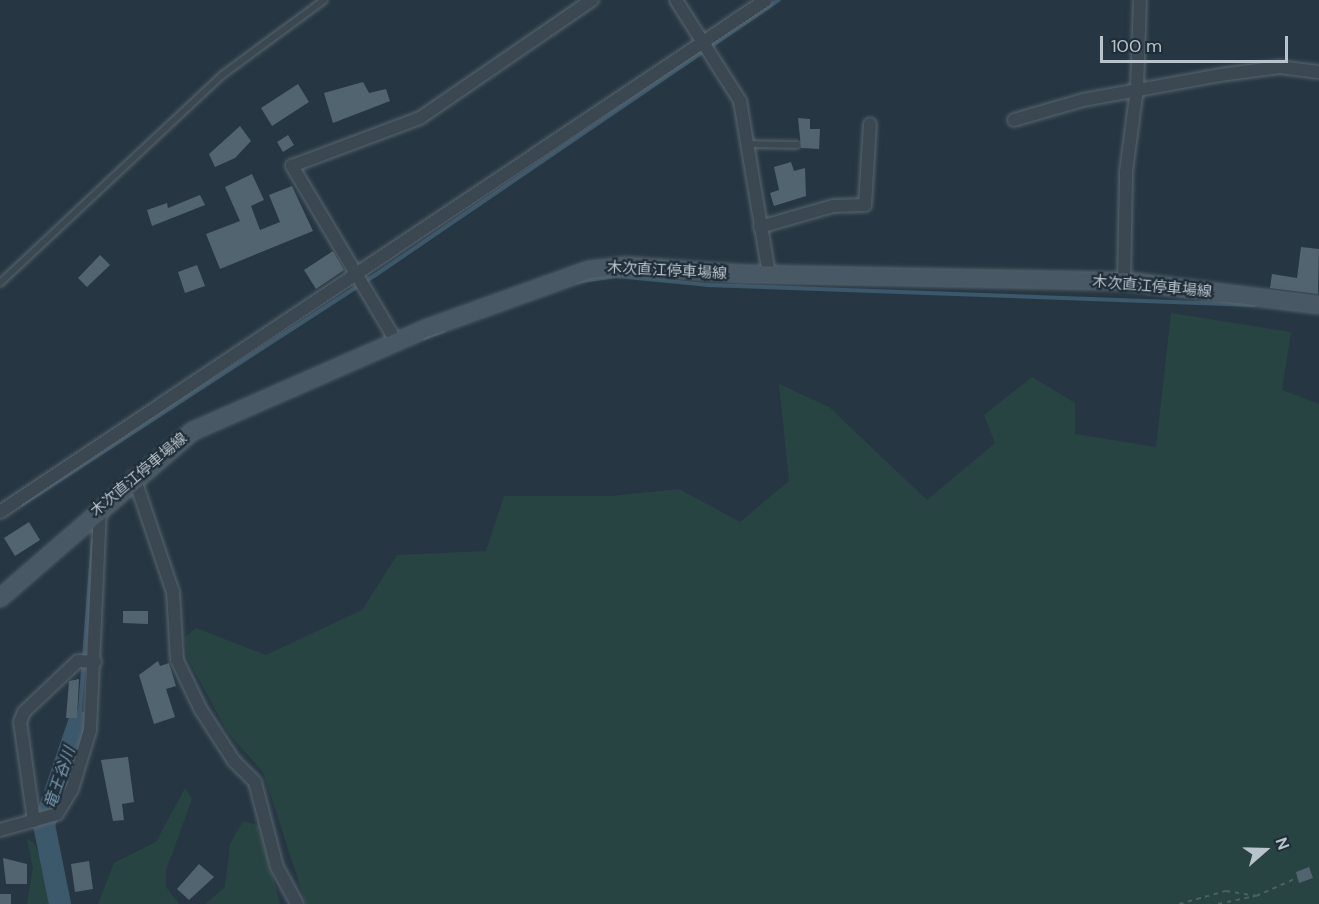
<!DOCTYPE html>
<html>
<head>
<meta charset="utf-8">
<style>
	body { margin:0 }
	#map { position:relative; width:1319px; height:904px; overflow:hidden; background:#263743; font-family:"DM Sans","Noto Sans JP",sans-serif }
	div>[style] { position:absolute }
	.green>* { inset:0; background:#284442 }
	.stream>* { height:4px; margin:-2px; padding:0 2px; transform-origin:2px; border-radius:2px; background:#3c586b }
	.river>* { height:22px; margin:-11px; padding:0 11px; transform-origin:11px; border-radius:11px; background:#3c586b }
	.building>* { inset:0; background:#526470 }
	.path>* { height:2px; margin-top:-1px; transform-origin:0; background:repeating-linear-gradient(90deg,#496160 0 4.5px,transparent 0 9px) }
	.roads { filter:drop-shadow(0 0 2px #59666f) drop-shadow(0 0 2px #59666f) }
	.lane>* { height:6px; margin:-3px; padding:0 3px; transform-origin:3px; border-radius:3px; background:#3b4852 }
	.street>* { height:12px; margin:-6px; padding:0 6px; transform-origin:6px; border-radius:6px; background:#3b4852 }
	.secondary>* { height:16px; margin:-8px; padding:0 8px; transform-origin:8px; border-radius:8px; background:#495865 }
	span { translate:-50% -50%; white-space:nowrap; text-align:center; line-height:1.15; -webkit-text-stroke:4.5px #1f2d38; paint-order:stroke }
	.street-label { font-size:15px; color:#b8c3cc }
	.water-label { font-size:16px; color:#7898af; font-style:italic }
	.north { position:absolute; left:1235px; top:820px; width:60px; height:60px; -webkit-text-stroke:4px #1f2d38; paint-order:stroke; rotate:70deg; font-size:16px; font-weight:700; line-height:24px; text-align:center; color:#b8c3cc }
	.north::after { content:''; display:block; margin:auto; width:21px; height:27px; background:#b8c3cc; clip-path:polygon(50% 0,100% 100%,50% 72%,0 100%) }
	.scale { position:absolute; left:1100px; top:36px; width:188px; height:27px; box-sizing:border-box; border:3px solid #b8c3cc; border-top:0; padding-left:8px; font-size:18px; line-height:21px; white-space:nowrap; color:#b8c3cc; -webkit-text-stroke:4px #1f2d38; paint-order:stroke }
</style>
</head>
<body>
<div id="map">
	<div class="green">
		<i style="clip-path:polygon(1171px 313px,1291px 332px,1282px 390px,1319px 404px,1319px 904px,306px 904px,263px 772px,228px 733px,188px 659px,185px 637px,196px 628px,266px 655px,362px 610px,397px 555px,486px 551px,504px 496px,612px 496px,679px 489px,740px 522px,789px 481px,779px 384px,829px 407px,927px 500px,995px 443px,984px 415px,1032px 377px,1075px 403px,1075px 434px,1156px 447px)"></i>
		<i style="clip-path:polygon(185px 788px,192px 799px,166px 870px,166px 887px,179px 904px,98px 904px,114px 863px,156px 842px)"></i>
		<i style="clip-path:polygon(243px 821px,260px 826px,280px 904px,205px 904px,225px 887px,230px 844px)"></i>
		<i style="clip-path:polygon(27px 839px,34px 843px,60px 904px,27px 904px,33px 868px)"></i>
	</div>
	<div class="stream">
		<i style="left:576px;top:282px;width:40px;rotate:-8.5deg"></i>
		<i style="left:616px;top:276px;width:91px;rotate:5.6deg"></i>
		<i style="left:707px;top:285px;width:547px;rotate:2.09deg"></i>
		<i style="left:424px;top:338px;width:20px;rotate:-20deg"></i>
		<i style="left:21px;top:505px;width:421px;rotate:-33deg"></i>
		<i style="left:374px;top:276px;width:490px;rotate:-34.3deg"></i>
		<i style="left:79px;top:722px;width:182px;rotate:-85.6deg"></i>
	</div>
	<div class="river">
		<i style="left:60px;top:904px;width:81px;rotate:-101.4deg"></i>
		<i style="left:44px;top:825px;width:109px;rotate:-71.2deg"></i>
	</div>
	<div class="building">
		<i style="clip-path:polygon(363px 82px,369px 93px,386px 89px,390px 101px,333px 123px,324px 93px)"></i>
		<i style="clip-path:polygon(298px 84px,309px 102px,272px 126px,261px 108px)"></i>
		<i style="clip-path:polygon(798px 118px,810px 119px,810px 129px,820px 129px,819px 149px,801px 148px)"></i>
		<i style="clip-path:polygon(240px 126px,251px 141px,235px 158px,215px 167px,209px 154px)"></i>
		<i style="clip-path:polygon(288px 135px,294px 145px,283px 152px,277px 142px)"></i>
		<i style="clip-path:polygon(791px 162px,794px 171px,805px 168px,806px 196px,774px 206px,770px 193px,779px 190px,774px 167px)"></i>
		<i style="clip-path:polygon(252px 174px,264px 200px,251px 206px,260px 230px,280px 222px,269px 195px,292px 186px,313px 231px,220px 269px,206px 234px,240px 221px,225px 187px)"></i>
		<i style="clip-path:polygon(200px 195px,205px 205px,152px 226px,147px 210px,167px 203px,168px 208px)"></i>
		<i style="clip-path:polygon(1301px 247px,1319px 249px,1318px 294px,1270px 288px,1272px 274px,1297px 278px)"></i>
		<i style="clip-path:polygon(333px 251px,344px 270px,316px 289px,304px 270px)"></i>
		<i style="clip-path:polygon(100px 255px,110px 265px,87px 287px,78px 278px)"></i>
		<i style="clip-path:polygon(197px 265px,205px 286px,185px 293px,178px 272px)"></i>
		<i style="clip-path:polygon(29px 522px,40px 540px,15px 556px,4px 538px)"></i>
		<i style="clip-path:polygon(123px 611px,148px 611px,148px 624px,123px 623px)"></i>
		<i style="clip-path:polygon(158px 661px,160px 666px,169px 663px,176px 686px,166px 689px,175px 717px,154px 724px,139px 675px)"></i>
		<i style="clip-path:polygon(79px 679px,77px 718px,66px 718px,69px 681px)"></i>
		<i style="clip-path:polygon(128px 757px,134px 802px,122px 804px,124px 820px,113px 821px,101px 760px)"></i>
		<i style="clip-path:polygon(3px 858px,27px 864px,27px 884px,6px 884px)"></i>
		<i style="clip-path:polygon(89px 861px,93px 889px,75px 892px,71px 864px)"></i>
		<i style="clip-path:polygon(199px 864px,214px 877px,189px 900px,177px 889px)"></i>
		<i style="clip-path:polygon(1309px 867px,1313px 878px,1299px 883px,1296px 872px)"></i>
		<i style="clip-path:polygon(0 894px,11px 894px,11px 904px,0 904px)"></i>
	</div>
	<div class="path">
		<i style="left:1179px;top:904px;width:49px;rotate:-15.5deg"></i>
		<i style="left:1226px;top:891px;width:30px;rotate:9deg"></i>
		<i style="left:1256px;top:896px;width:45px;rotate:-23.7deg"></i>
		<i style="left:1218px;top:904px;width:39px;rotate:-12deg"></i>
	</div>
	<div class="roads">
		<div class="lane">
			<i style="left:747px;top:144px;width:50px;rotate:1.1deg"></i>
			<i style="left:0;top:283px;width:303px;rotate:-43.1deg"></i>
			<i style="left:221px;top:76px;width:128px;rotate:-36.4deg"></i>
		</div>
		<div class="street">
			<i style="left:676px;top:0;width:120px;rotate:57.6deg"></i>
			<i style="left:740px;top:101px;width:176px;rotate:80.5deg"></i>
			<i style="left:1014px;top:120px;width:72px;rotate:-16.2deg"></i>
			<i style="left:1083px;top:100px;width:139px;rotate:-10.3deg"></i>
			<i style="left:1220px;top:75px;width:60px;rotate:-7.7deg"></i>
			<i style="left:1279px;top:67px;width:40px;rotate:7.1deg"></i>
			<i style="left:760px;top:227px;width:76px;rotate:-16deg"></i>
			<i style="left:833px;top:206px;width:32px;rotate:-2deg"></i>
			<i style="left:865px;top:205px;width:81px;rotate:-86.5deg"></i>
			<i style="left:1124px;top:281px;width:109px;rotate:-88.9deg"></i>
			<i style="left:1126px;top:172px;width:84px;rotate:-82.5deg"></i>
			<i style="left:1137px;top:89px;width:89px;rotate:-88.1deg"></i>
			<i style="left:396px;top:341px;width:204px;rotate:-120.7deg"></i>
			<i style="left:292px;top:166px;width:137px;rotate:-20.6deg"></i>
			<i style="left:420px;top:118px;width:209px;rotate:-34.5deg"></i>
			<i style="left:134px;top:477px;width:121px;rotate:71.3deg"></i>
			<i style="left:173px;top:592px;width:68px;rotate:86.6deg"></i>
			<i style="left:177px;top:660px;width:55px;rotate:64.4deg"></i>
			<i style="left:201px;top:710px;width:61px;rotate:57.1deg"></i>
			<i style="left:234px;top:761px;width:30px;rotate:45deg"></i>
			<i style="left:255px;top:782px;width:88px;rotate:75.5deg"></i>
			<i style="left:277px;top:867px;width:42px;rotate:61.6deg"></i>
			<i style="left:0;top:512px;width:921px;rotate:-33.76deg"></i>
			<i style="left:34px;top:821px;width:100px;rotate:-98deg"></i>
			<i style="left:20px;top:722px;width:11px;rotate:-68deg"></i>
			<i style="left:24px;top:712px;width:74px;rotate:-43.4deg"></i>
			<i style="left:78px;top:661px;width:17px;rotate:3deg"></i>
			<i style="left:0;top:830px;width:59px;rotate:-15.7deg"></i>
			<i style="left:57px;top:814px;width:29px;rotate:-59deg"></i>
			<i style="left:72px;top:789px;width:62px;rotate:-73deg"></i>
			<i style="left:90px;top:730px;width:222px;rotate:-87.4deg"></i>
		</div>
		<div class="secondary">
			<i style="left:0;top:598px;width:255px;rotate:-40.9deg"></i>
			<i style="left:193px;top:431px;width:257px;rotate:-23.7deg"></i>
			<i style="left:428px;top:328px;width:171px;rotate:-19.8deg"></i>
			<i style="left:589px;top:270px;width:36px;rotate:-6deg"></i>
			<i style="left:625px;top:266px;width:118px;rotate:3.9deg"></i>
			<i style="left:743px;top:274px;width:381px;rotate:1.1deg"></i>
			<i style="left:1124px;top:281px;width:196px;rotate:7deg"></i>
		</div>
	</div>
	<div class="street-label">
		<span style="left:667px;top:271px;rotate:3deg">木次直江停車場線</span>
		<span style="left:1152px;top:287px;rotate:5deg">木次直江停車場線</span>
		<span style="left:139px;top:475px;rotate:-40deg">木次直江停車場線</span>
	</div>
	<div class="water-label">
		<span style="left:60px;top:778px;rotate:-71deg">竜王谷川</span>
	</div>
	<div class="north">N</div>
	<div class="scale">100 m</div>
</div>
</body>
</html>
